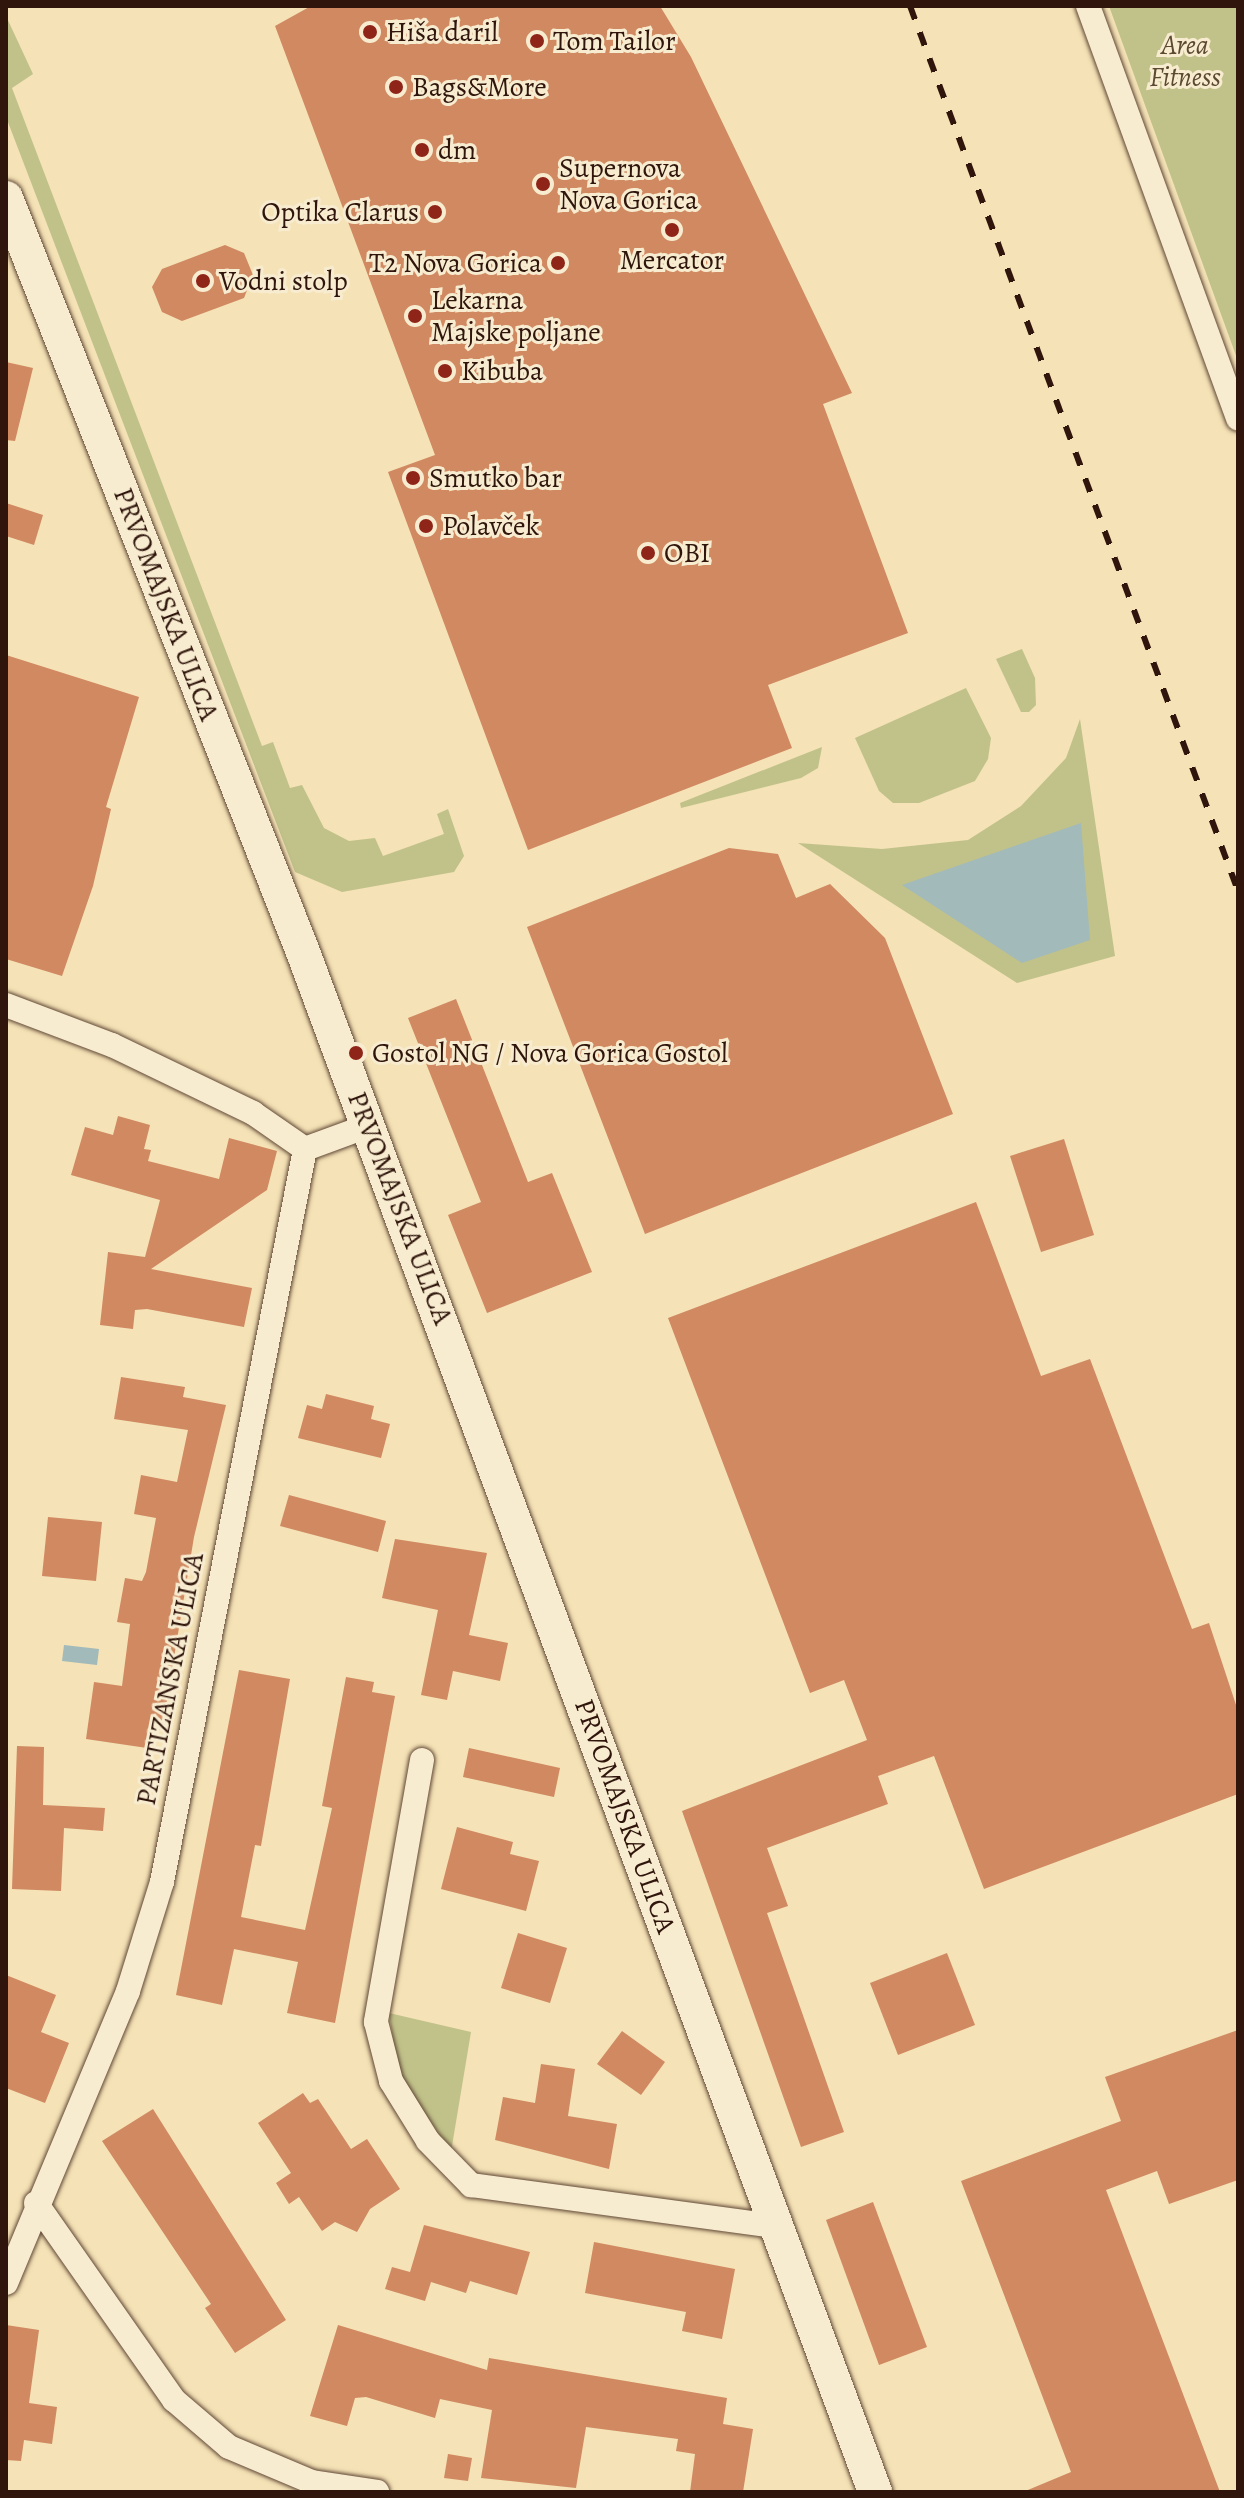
<!DOCTYPE html>
<html>
<head>
<meta charset="utf-8">
<style>
	body { margin:0 }
	#map { position:relative; width:1244px; height:2498px; overflow:hidden; background:#f5e2b6; font-family:Alegreya,serif }
	div>[style] { position:absolute }
	.green>* { inset:0; background:#c1c28a }
	.water>* { inset:0; background:#a2baba }
	.building>* { inset:0; background:#d08961 }
	.roads { filter:drop-shadow(0 0 2px #604836) drop-shadow(0 0 2px #604836) }
	.street>* { height:24px; margin:-12px; padding:0 12px; transform-origin:12px; border-radius:12px; background:#f8ecd0 }
	.secondary>* { height:34px; margin:-17px; padding:0 17px; transform-origin:17px; border-radius:17px; background:#f8ecd0 }
	.rail>* { height:6px; margin-top:-3px; transform-origin:0; background:repeating-linear-gradient(90deg,#2f150b 0 14px,transparent 0 28px) }
	.dots>* { width:22px; height:22px; translate:-50% -50%; box-sizing:border-box; border:4px solid #f8ecd0; border-radius:50% }
	span { translate:-50% -50%; white-space:nowrap; text-align:center; line-height:1.15; -webkit-text-stroke:6px #f8ecd0; paint-order:stroke }
	.poi-label { font-size:28px; color:#2f150b }
	.left { translate:0 -50%; text-align:left }
	.right { translate:-100% -50%; text-align:right }
	.park-label { font-size:28px; color:#5b4931; font-style:italic }
	.street-label { font-size:28px; color:#2f150b }
	.frame { position:absolute; inset:0; border:8px solid #2f150b; pointer-events:none }
</style>
</head>
<body>
<div id="map">
	<div class="green">
		<i style="clip-path:polygon(1109px 6px,1238px 6px,1238px 361px)"></i>
		<i style="clip-path:polygon(6px 16px,33px 74px,12px 88px,262px 746px,273px 742px,290px 788px,302px 785px,324px 828px,349px 841px,375px 838px,383px 856px,444px 834px,437px 814px,448px 809px,464px 856px,454px 872px,342px 892px,295px 872px,6px 117px)"></i>
		<i style="clip-path:polygon(1022px 649px,1035px 678px,1036px 705px,1029px 712px,1021px 712px,996px 659px)"></i>
		<i style="clip-path:polygon(966px 688px,991px 738px,988px 759px,975px 781px,919px 803px,893px 803px,879px 791px,855px 738px)"></i>
		<i style="clip-path:polygon(1080px 719px,1115px 956px,1017px 983px,798px 843px,882px 849px,968px 840px,1021px 806px,1066px 758px)"></i>
		<i style="clip-path:polygon(822px 747px,818px 768px,801px 778px,681px 808px,680px 803px)"></i>
		<i style="clip-path:polygon(389px 2013px,471px 2032px,451px 2152px,398px 2073px)"></i>
	</div>
	<div class="water">
		<i style="clip-path:polygon(1081px 823px,1090px 940px,1022px 963px,902px 885px)"></i>
		<i style="clip-path:polygon(64px 1645px,99px 1649px,97px 1665px,62px 1661px)"></i>
	</div>
	<div class="building">
		<i style="clip-path:polygon(311px 6px,660px 6px,691px 57px,852px 393px,823px 404px,908px 633px,768px 685px,792px 748px,528px 850px,388px 472px,435px 455px,275px 26px)"></i>
		<i style="clip-path:polygon(225px 245px,244px 253px,253px 275px,244px 298px,182px 321px,162px 312px,152px 287px,162px 269px)"></i>
		<i style="clip-path:polygon(6px 362px,33px 368px,15px 441px,6px 440px)"></i>
		<i style="clip-path:polygon(6px 503px,43px 515px,34px 545px,6px 536px)"></i>
		<i style="clip-path:polygon(6px 655px,139px 697px,106px 807px,111px 809px,93px 886px,62px 976px,6px 959px)"></i>
		<i style="clip-path:polygon(729px 848px,778px 854px,796px 898px,830px 884px,885px 938px,953px 1114px,645px 1234px,527px 927px)"></i>
		<i style="clip-path:polygon(456px 999px,528px 1182px,552px 1173px,592px 1272px,487px 1313px,448px 1215px,481px 1202px,408px 1018px)"></i>
		<i style="clip-path:polygon(118px 1116px,150px 1125px,144px 1149px,151px 1150px,148px 1161px,219px 1179px,229px 1138px,277px 1151px,267px 1190px,151px 1269px,252px 1288px,244px 1327px,147px 1309px,135px 1310px,133px 1329px,100px 1325px,108px 1252px,145px 1257px,160px 1200px,71px 1175px,85px 1127px,113px 1135px)"></i>
		<i style="clip-path:polygon(1064px 1139px,1094px 1235px,1041px 1252px,1010px 1156px)"></i>
		<i style="clip-path:polygon(976px 1202px,1041px 1376px,1090px 1359px,1192px 1629px,1209px 1623px,1238px 1711px,1238px 1794px,984px 1889px,934px 1756px,878px 1776px,888px 1804px,767px 1848px,788px 1906px,767px 1913px,844px 2132px,801px 2147px,682px 1811px,867px 1740px,844px 1680px,810px 1693px,668px 1318px)"></i>
		<i style="clip-path:polygon(121px 1377px,185px 1387px,183px 1397px,226px 1405px,194px 1537px,162px 1730px,150px 1728px,147px 1748px,86px 1739px,94px 1682px,122px 1686px,130px 1624px,117px 1622px,125px 1578px,142px 1581px,146px 1572px,156px 1518px,134px 1514px,141px 1475px,177px 1482px,188px 1430px,114px 1419px)"></i>
		<i style="clip-path:polygon(326px 1394px,374px 1406px,371px 1419px,390px 1424px,381px 1458px,298px 1438px,307px 1405px,322px 1409px)"></i>
		<i style="clip-path:polygon(289px 1495px,386px 1521px,378px 1552px,280px 1526px)"></i>
		<i style="clip-path:polygon(48px 1517px,102px 1522px,96px 1581px,42px 1576px)"></i>
		<i style="clip-path:polygon(395px 1539px,487px 1553px,469px 1635px,508px 1643px,500px 1681px,453px 1671px,447px 1700px,421px 1695px,438px 1610px,382px 1598px)"></i>
		<i style="clip-path:polygon(239px 1670px,290px 1679px,261px 1846px,255px 1845px,241px 1917px,305px 1930px,332px 1808px,322px 1806px,346px 1677px,374px 1682px,372px 1692px,395px 1696px,335px 2023px,287px 2013px,298px 1962px,234px 1949px,222px 2005px,176px 1995px)"></i>
		<i style="clip-path:polygon(17px 1746px,44px 1747px,43px 1805px,105px 1808px,103px 1831px,64px 1828px,61px 1891px,12px 1889px)"></i>
		<i style="clip-path:polygon(469px 1748px,560px 1768px,554px 1797px,463px 1777px)"></i>
		<i style="clip-path:polygon(457px 1827px,513px 1842px,510px 1854px,539px 1861px,526px 1911px,441px 1889px)"></i>
		<i style="clip-path:polygon(518px 1933px,567px 1948px,550px 2003px,501px 1988px)"></i>
		<i style="clip-path:polygon(947px 1953px,975px 2025px,898px 2055px,870px 1983px)"></i>
		<i style="clip-path:polygon(6px 1975px,56px 1995px,41px 2032px,69px 2043px,45px 2103px,6px 2088px)"></i>
		<i style="clip-path:polygon(1238px 2030px,1238px 2180px,1169px 2204px,1157px 2171px,1106px 2190px,1220px 2492px,1023px 2492px,1071px 2472px,961px 2181px,1121px 2121px,1105px 2077px)"></i>
		<i style="clip-path:polygon(622px 2031px,665px 2062px,641px 2095px,597px 2064px)"></i>
		<i style="clip-path:polygon(541px 2064px,575px 2069px,568px 2116px,617px 2124px,609px 2169px,495px 2140px,503px 2097px,535px 2103px)"></i>
		<i style="clip-path:polygon(303px 2093px,310px 2103px,318px 2099px,351px 2149px,367px 2139px,400px 2189px,370px 2209px,357px 2232px,335px 2222px,322px 2231px,299px 2197px,289px 2204px,276px 2183px,291px 2173px,258px 2123px)"></i>
		<i style="clip-path:polygon(153px 2109px,286px 2320px,235px 2353px,205px 2308px,211px 2304px,102px 2141px)"></i>
		<i style="clip-path:polygon(873px 2202px,927px 2347px,879px 2365px,826px 2220px)"></i>
		<i style="clip-path:polygon(424px 2225px,530px 2252px,517px 2295px,470px 2281px,466px 2293px,431px 2282px,425px 2301px,385px 2289px,392px 2267px,410px 2272px)"></i>
		<i style="clip-path:polygon(594px 2242px,735px 2269px,722px 2339px,682px 2331px,686px 2312px,585px 2293px)"></i>
		<i style="clip-path:polygon(6px 2325px,39px 2330px,29px 2403px,57px 2407px,52px 2444px,24px 2440px,21px 2461px,6px 2460px)"></i>
		<i style="clip-path:polygon(338px 2325px,487px 2370px,489px 2358px,727px 2398px,723px 2424px,753px 2429px,743px 2492px,690px 2492px,695px 2454px,676px 2451px,678px 2439px,586px 2427px,576px 2488px,481px 2478px,492px 2410px,440px 2399px,435px 2418px,366px 2397px,355px 2398px,347px 2426px,310px 2416px)"></i>
		<i style="clip-path:polygon(448px 2454px,472px 2458px,468px 2481px,444px 2478px)"></i>
	</div>
	<div class="roads">
		<div class="street">
			<i style="left:1088px;top:6px;width:439px;rotate:70deg"></i>
			<i style="left:6px;top:1005px;width:113px;rotate:20.7deg"></i>
			<i style="left:112px;top:1045px;width:157px;rotate:25.7deg"></i>
			<i style="left:253px;top:1113px;width:63px;rotate:34.7deg"></i>
			<i style="left:422px;top:1760px;width:266px;rotate:100deg"></i>
			<i style="left:376px;top:2022px;width:61px;rotate:75.7deg"></i>
			<i style="left:391px;top:2081px;width:70px;rotate:58.3deg"></i>
			<i style="left:428px;top:2141px;width:62px;rotate:45.7deg"></i>
			<i style="left:471px;top:2185px;width:306px;rotate:7.7deg"></i>
			<i style="left:36px;top:2203px;width:241px;rotate:55deg"></i>
			<i style="left:174px;top:2400px;width:72px;rotate:40.5deg"></i>
			<i style="left:229px;top:2447px;width:90px;rotate:22.9deg"></i>
			<i style="left:312px;top:2482px;width:66px;rotate:8.7deg"></i>
			<i style="left:6px;top:2283px;width:316px;rotate:-67.3deg"></i>
			<i style="left:128px;top:1991px;width:114px;rotate:-72.7deg"></i>
			<i style="left:162px;top:1882px;width:747px;rotate:-78.96deg"></i>
			<i style="left:305px;top:1149px;width:67px;rotate:-20.1deg"></i>
		</div>
		<div class="secondary">
			<i style="left:6px;top:198px;width:810px;rotate:68.5deg"></i>
			<i style="left:303px;top:952px;width:1643px;rotate:69.62deg"></i>
		</div>
	</div>
	<div class="rail">
		<i style="left:910px;top:6px;width:944px;rotate:69.66deg"></i>
	</div>
	<div class="dots">
		<i style="left:370px;top:32px;background:#8f2418"></i>
		<i style="left:537px;top:41px;background:#8f2418"></i>
		<i style="left:396px;top:87px;background:#8f2418"></i>
		<i style="left:422px;top:150px;background:#8f2418"></i>
		<i style="left:543px;top:184px;background:#8f2418"></i>
		<i style="left:435px;top:212px;background:#8f2418"></i>
		<i style="left:672px;top:230px;background:#8f2418"></i>
		<i style="left:558px;top:263px;background:#8f2418"></i>
		<i style="left:203px;top:281px;background:#8f2418"></i>
		<i style="left:415px;top:316px;background:#8f2418"></i>
		<i style="left:445px;top:371px;background:#8f2418"></i>
		<i style="left:413px;top:478px;background:#8f2418"></i>
		<i style="left:426px;top:526px;background:#8f2418"></i>
		<i style="left:648px;top:553px;background:#8f2418"></i>
		<i style="left:356px;top:1053px;background:#8f2418"></i>
	</div>
	<div class="poi-label">
		<span class="left" style="left:386px;top:32px">Hiša daril</span>
		<span class="left" style="left:553px;top:41px">Tom Tailor</span>
		<span class="left" style="left:412px;top:87px">Bags&amp;More</span>
		<span class="left" style="left:438px;top:150px">dm</span>
		<span class="left" style="left:559px;top:184px">Supernova<br>Nova Gorica</span>
		<span class="right" style="left:419px;top:212px">Optika Clarus</span>
		<span style="left:672px;top:260px">Mercator</span>
		<span class="right" style="left:542px;top:263px">T2 Nova Gorica</span>
		<span class="left" style="left:219px;top:281px">Vodni stolp</span>
		<span class="left" style="left:431px;top:316px">Lekarna<br>Majske poljane</span>
		<span class="left" style="left:461px;top:371px">Kibuba</span>
		<span class="left" style="left:429px;top:478px">Smutko bar</span>
		<span class="left" style="left:442px;top:526px">Polavček</span>
		<span class="left" style="left:664px;top:553px">OBI</span>
		<span class="left" style="left:372px;top:1053px">Gostol NG / Nova Gorica Gostol</span>
	</div>
	<div class="park-label">
		<span style="left:1185px;top:61px">Area<br>Fitness</span>
	</div>
	<div class="street-label">
		<span style="left:166px;top:604px;rotate:69deg">PRVOMAJSKA ULICA</span>
		<span style="left:400px;top:1208px;rotate:69deg">PRVOMAJSKA ULICA</span>
		<span style="left:170px;top:1679px;rotate:-79deg">PARTIZANSKA ULICA</span>
		<span style="left:625px;top:1816px;rotate:70deg">PRVOMAJSKA ULICA</span>
	</div>
	<div class="frame"></div>
</div>
</body>
</html>
